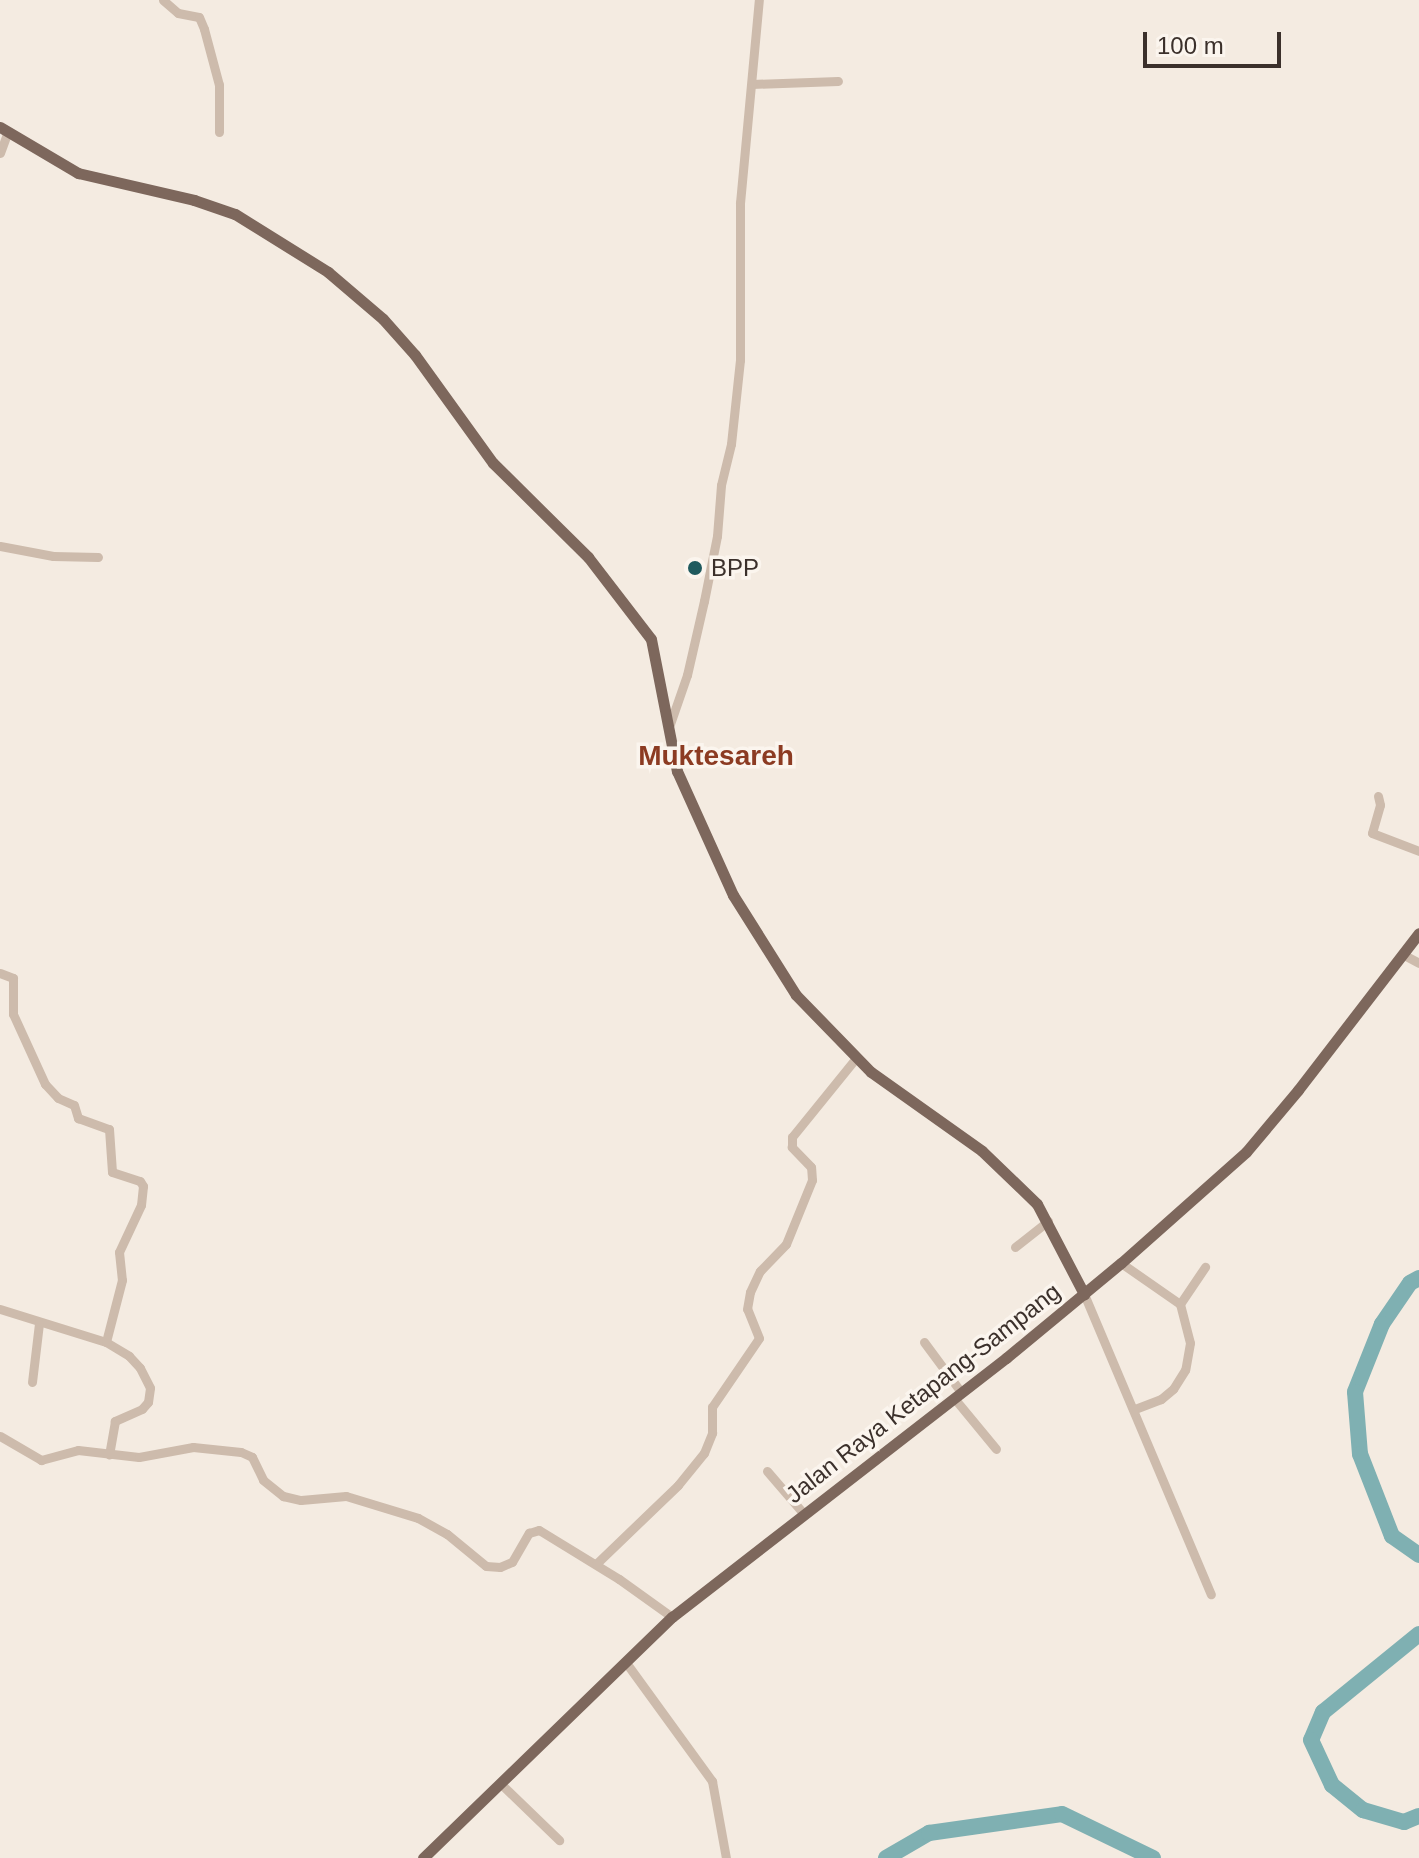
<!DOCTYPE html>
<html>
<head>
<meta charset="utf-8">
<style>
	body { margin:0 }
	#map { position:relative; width:1419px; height:1858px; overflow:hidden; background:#f4ebe1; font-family:Helvetica,sans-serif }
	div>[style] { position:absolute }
	.river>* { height:16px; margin:-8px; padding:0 8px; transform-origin:8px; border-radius:8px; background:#7fb0b2 }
	.minor>* { height:9px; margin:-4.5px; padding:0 4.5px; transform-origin:4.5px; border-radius:4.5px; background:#cdbbac }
	.major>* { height:11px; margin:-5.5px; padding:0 5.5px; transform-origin:5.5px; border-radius:5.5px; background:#7d675c }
	.dots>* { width:22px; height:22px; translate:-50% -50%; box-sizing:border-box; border:4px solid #fbf5ee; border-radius:50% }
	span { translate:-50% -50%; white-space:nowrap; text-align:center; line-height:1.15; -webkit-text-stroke:7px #fbf5ee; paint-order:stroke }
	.poi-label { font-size:24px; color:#3b302b }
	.left { translate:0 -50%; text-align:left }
	.street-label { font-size:24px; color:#3b302b }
	.quarter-label { font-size:28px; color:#8c3b22; font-weight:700 }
	.scale { position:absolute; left:1143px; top:32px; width:138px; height:36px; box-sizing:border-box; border:4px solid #3b302b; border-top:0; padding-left:10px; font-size:24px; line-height:28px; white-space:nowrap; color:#3b302b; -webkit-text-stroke:6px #fbf5ee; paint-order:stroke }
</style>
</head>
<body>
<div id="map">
	<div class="river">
		<i style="left:1419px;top:1278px;width:10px;rotate:151deg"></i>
		<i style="left:1410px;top:1283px;width:50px;rotate:124.3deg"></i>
		<i style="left:1382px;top:1324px;width:73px;rotate:111.7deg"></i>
		<i style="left:1355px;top:1392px;width:62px;rotate:85.4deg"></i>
		<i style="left:1360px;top:1454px;width:88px;rotate:68.7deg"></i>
		<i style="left:1392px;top:1536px;width:33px;rotate:35deg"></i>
		<i style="left:1419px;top:1634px;width:124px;rotate:140.9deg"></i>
		<i style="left:1323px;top:1712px;width:30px;rotate:113deg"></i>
		<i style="left:1311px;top:1740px;width:50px;rotate:65deg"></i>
		<i style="left:1332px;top:1785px;width:40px;rotate:39deg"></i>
		<i style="left:1363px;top:1810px;width:43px;rotate:16.3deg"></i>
		<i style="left:1404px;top:1822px;width:16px;rotate:-22deg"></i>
		<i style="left:886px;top:1858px;width:50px;rotate:-30.2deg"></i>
		<i style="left:929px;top:1833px;width:134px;rotate:-8.1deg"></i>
		<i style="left:1062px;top:1814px;width:101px;rotate:25.8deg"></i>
	</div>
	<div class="minor">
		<i style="left:163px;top:0;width:20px;rotate:41deg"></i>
		<i style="left:178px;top:13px;width:21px;rotate:11deg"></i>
		<i style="left:199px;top:17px;width:13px;rotate:67deg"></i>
		<i style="left:204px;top:29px;width:58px;rotate:75deg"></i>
		<i style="left:219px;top:85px;width:47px;rotate:90deg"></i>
		<i style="left:752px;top:84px;width:86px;rotate:-2deg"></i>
		<i style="left:0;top:153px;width:23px;rotate:-70deg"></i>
		<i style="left:0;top:546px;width:54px;rotate:10.7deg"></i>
		<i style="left:53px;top:556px;width:45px;rotate:1.3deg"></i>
		<i style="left:670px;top:724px;width:52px;rotate:-70.9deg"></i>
		<i style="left:687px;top:675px;width:76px;rotate:-77.1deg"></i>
		<i style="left:704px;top:601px;width:66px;rotate:-78.7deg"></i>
		<i style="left:717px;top:536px;width:51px;rotate:-85.5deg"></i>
		<i style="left:721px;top:485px;width:42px;rotate:-76.3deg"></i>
		<i style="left:731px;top:444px;width:84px;rotate:-83.9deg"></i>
		<i style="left:740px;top:360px;width:157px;rotate:-90deg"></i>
		<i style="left:740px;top:203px;width:204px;rotate:-84.7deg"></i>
		<i style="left:1378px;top:796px;width:9px;rotate:77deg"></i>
		<i style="left:1380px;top:805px;width:29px;rotate:106deg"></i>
		<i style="left:1372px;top:833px;width:50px;rotate:21deg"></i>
		<i style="left:1404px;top:955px;width:17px;rotate:28deg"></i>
		<i style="left:0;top:973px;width:14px;rotate:21deg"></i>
		<i style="left:13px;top:978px;width:36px;rotate:90deg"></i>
		<i style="left:13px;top:1014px;width:77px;rotate:65.4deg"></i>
		<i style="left:45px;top:1084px;width:19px;rotate:47deg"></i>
		<i style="left:58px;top:1098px;width:17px;rotate:24deg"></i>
		<i style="left:74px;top:1105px;width:14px;rotate:73deg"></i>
		<i style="left:78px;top:1118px;width:33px;rotate:20deg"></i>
		<i style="left:109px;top:1129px;width:43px;rotate:86deg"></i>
		<i style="left:112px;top:1172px;width:29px;rotate:18deg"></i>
		<i style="left:140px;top:1181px;width:6px;rotate:59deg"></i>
		<i style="left:143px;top:1186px;width:19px;rotate:96deg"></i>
		<i style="left:141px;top:1205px;width:52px;rotate:115.1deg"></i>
		<i style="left:119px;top:1252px;width:28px;rotate:84deg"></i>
		<i style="left:122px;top:1280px;width:64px;rotate:104.5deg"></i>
		<i style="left:1015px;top:1247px;width:42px;rotate:-38.2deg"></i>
		<i style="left:1121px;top:1263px;width:72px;rotate:34.8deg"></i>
		<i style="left:1180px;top:1304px;width:40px;rotate:75.6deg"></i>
		<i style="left:1190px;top:1343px;width:27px;rotate:100deg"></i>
		<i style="left:1185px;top:1370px;width:22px;rotate:122deg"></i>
		<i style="left:1173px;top:1389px;width:16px;rotate:140deg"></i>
		<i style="left:1161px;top:1399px;width:28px;rotate:159deg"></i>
		<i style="left:1084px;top:1294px;width:326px;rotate:67.1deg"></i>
		<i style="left:1180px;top:1304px;width:45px;rotate:-56deg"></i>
		<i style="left:0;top:1309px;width:111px;rotate:17.3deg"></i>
		<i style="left:106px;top:1342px;width:27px;rotate:31deg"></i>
		<i style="left:129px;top:1356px;width:16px;rotate:47deg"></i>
		<i style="left:140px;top:1368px;width:22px;rotate:63deg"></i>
		<i style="left:150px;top:1388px;width:14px;rotate:98deg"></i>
		<i style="left:148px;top:1402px;width:9px;rotate:131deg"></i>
		<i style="left:142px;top:1409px;width:30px;rotate:156deg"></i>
		<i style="left:115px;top:1421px;width:34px;rotate:100deg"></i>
		<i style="left:924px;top:1342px;width:62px;rotate:53.5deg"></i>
		<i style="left:32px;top:1382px;width:59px;rotate:-83.2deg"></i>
		<i style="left:954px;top:1398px;width:66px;rotate:50.5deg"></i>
		<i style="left:0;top:1436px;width:48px;rotate:30.3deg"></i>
		<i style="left:41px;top:1460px;width:38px;rotate:-15deg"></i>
		<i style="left:78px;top:1450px;width:61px;rotate:6.5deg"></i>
		<i style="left:139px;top:1457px;width:55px;rotate:-10.5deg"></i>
		<i style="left:193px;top:1447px;width:48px;rotate:5.9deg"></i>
		<i style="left:241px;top:1452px;width:12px;rotate:24deg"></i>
		<i style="left:252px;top:1457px;width:25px;rotate:64deg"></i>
		<i style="left:263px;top:1480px;width:26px;rotate:39deg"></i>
		<i style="left:283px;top:1496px;width:18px;rotate:13deg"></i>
		<i style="left:301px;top:1500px;width:45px;rotate:-5.1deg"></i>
		<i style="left:346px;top:1496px;width:75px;rotate:17deg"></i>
		<i style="left:418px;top:1518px;width:33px;rotate:29deg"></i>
		<i style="left:447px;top:1534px;width:50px;rotate:39.4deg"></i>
		<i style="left:486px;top:1566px;width:14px;rotate:4deg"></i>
		<i style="left:500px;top:1567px;width:13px;rotate:-23deg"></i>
		<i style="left:512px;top:1562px;width:34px;rotate:-60deg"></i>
		<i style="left:529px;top:1533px;width:10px;rotate:-17deg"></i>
		<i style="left:539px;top:1530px;width:94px;rotate:31.5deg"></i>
		<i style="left:619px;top:1579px;width:65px;rotate:35.6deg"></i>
		<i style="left:767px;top:1471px;width:57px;rotate:49.3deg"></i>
		<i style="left:596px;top:1564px;width:114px;rotate:-43.9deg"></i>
		<i style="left:678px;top:1485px;width:41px;rotate:-50.9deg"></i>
		<i style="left:704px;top:1453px;width:22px;rotate:-68deg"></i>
		<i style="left:712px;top:1433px;width:26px;rotate:-90deg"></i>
		<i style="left:712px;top:1407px;width:83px;rotate:-55.7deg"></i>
		<i style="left:759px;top:1338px;width:31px;rotate:-112deg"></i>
		<i style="left:747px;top:1309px;width:17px;rotate:-80deg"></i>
		<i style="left:750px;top:1292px;width:23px;rotate:-65deg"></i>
		<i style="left:760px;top:1271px;width:37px;rotate:-46deg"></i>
		<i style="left:786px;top:1244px;width:69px;rotate:-67.9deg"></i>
		<i style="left:812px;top:1180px;width:13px;rotate:-94deg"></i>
		<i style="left:811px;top:1167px;width:28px;rotate:-134deg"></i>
		<i style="left:792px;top:1147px;width:10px;rotate:-90deg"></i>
		<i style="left:792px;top:1137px;width:102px;rotate:-51deg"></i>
		<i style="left:627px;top:1664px;width:145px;rotate:54deg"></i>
		<i style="left:712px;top:1781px;width:78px;rotate:79.7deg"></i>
		<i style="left:501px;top:1784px;width:81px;rotate:44deg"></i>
	</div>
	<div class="major">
		<i style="left:0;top:127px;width:91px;rotate:30.5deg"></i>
		<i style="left:78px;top:173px;width:119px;rotate:13.1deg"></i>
		<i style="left:194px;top:200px;width:43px;rotate:18.9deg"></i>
		<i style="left:235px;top:214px;width:110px;rotate:31.9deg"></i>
		<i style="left:328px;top:272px;width:72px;rotate:40.5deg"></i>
		<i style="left:383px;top:319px;width:48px;rotate:48.4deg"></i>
		<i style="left:415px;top:355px;width:133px;rotate:54.2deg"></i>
		<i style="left:493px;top:463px;width:134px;rotate:44.7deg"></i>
		<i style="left:588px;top:557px;width:103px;rotate:52.5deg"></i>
		<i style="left:651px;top:639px;width:135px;rotate:78.9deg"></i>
		<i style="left:677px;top:771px;width:136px;rotate:65.7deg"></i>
		<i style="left:733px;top:895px;width:118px;rotate:57.8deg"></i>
		<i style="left:796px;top:995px;width:107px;rotate:45.8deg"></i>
		<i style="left:871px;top:1072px;width:136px;rotate:35.4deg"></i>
		<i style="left:982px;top:1151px;width:76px;rotate:43.9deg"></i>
		<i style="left:1037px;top:1204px;width:102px;rotate:62.4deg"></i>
		<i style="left:423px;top:1858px;width:347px;rotate:-44.1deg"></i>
		<i style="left:672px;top:1617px;width:423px;rotate:-37.8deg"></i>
		<i style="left:1006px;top:1358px;width:149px;rotate:-39.6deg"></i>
		<i style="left:1121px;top:1263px;width:167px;rotate:-41.6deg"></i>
		<i style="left:1246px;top:1152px;width:81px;rotate:-50deg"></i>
		<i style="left:1298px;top:1090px;width:198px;rotate:-52.4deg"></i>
	</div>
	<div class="dots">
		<i style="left:695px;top:568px;background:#1f5a5e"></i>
	</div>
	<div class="poi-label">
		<span class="left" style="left:711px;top:568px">BPP</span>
	</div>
	<div class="street-label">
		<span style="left:923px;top:1393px;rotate:-38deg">Jalan Raya Ketapang-Sampang</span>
	</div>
	<div class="quarter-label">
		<span style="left:716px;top:756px">Muktesareh</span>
	</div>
	<div class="scale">100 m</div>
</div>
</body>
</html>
